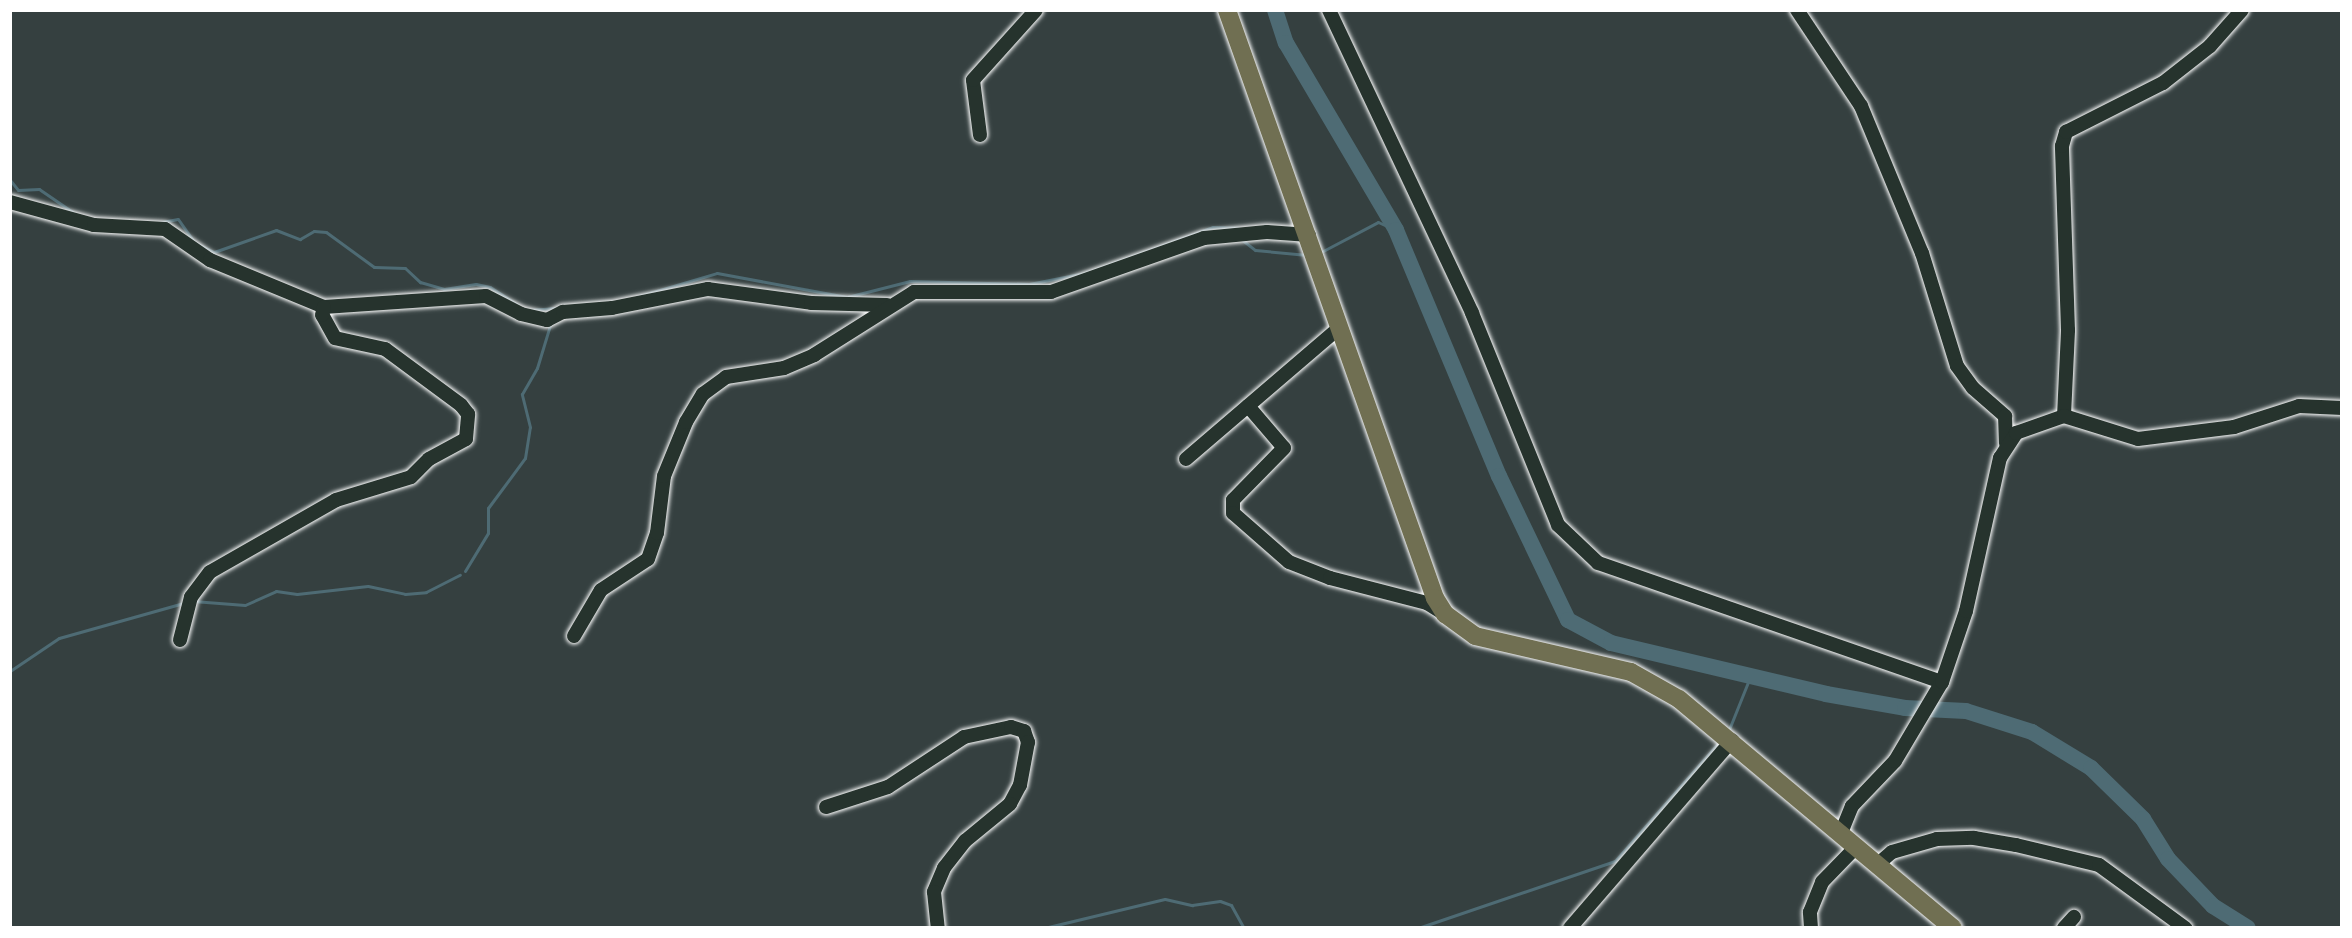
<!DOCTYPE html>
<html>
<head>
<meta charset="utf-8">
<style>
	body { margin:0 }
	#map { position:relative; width:2352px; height:938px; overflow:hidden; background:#354040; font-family:Pangolin,sans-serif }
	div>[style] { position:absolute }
	.stream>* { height:3px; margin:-1.5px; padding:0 1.5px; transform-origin:1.5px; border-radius:1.5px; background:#4e6b74 }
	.river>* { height:16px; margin:-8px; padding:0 8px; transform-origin:8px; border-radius:8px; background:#4e6b74 }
	.roads { filter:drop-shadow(0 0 2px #fff) drop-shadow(0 0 2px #fff) }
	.minor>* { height:14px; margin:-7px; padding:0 7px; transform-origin:7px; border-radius:7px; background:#26332d }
	.major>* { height:18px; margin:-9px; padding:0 9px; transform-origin:9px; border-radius:9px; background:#706f52 }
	span { translate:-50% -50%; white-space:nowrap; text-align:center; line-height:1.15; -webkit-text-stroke:4.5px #26332d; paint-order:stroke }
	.frame { position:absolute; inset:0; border:12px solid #fff; pointer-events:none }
</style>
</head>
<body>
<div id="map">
	<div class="stream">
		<i style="left:10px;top:180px;width:13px;rotate:51deg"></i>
		<i style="left:18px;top:190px;width:21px;rotate:-3deg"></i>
		<i style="left:39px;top:189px;width:42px;rotate:34.4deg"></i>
		<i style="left:157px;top:223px;width:21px;rotate:-11deg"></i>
		<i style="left:178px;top:219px;width:28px;rotate:55deg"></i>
		<i style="left:194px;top:242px;width:22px;rotate:27deg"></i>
		<i style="left:214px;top:252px;width:66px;rotate:-19.5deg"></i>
		<i style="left:276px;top:230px;width:26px;rotate:21deg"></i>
		<i style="left:300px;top:239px;width:16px;rotate:-30deg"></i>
		<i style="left:314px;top:231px;width:12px;rotate:5deg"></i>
		<i style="left:326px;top:232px;width:59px;rotate:36.1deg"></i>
		<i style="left:374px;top:267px;width:31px;rotate:2deg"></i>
		<i style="left:405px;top:268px;width:21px;rotate:43deg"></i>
		<i style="left:420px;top:282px;width:25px;rotate:16deg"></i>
		<i style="left:444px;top:289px;width:32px;rotate:-9deg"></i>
		<i style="left:476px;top:284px;width:14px;rotate:12deg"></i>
		<i style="left:490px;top:287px;width:33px;rotate:33deg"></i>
		<i style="left:1241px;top:239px;width:18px;rotate:38deg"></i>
		<i style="left:1255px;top:250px;width:52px;rotate:5.5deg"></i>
		<i style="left:1323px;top:251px;width:62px;rotate:-27.8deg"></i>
		<i style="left:1378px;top:222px;width:20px;rotate:24deg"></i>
		<i style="left:636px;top:297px;width:84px;rotate:-16.5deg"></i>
		<i style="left:717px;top:273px;width:132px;rotate:10.5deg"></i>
		<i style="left:847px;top:297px;width:65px;rotate:-14.3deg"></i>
		<i style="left:910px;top:281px;width:119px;rotate:1.4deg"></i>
		<i style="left:1029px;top:284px;width:57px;rotate:-11.1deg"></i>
		<i style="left:1085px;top:273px;width:136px;rotate:-19.8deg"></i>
		<i style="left:1213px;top:227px;width:25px;rotate:2deg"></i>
		<i style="left:529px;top:310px;width:27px;rotate:-4deg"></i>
		<i style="left:465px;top:571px;width:44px;rotate:-58.8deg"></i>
		<i style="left:488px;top:533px;width:25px;rotate:-90deg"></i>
		<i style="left:488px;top:508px;width:62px;rotate:-53.5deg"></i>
		<i style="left:525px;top:458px;width:31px;rotate:-81deg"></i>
		<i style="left:530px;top:427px;width:34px;rotate:-104deg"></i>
		<i style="left:522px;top:394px;width:30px;rotate:-60deg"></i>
		<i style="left:537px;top:368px;width:48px;rotate:-73.1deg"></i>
		<i style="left:193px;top:601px;width:52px;rotate:4.4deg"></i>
		<i style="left:245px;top:605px;width:34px;rotate:-24deg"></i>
		<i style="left:276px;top:591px;width:21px;rotate:8deg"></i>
		<i style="left:297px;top:594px;width:71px;rotate:-6.4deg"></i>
		<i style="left:368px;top:586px;width:38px;rotate:12deg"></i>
		<i style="left:405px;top:594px;width:21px;rotate:-5deg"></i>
		<i style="left:426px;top:592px;width:38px;rotate:-27deg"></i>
		<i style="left:10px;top:671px;width:59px;rotate:-34deg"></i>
		<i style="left:59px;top:638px;width:133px;rotate:-15.7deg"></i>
		<i style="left:1728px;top:732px;width:59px;rotate:-68.2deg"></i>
		<i style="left:1017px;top:928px;width:10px"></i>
		<i style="left:1044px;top:928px;width:124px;rotate:-13.5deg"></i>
		<i style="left:1165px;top:899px;width:28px;rotate:13deg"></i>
		<i style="left:1192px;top:905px;width:28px;rotate:-8deg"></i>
		<i style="left:1220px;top:901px;width:12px;rotate:20deg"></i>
		<i style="left:1231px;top:905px;width:26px;rotate:61deg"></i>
		<i style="left:1418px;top:928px;width:208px;rotate:-18.8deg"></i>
		<i style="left:1615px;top:861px;width:159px;rotate:-48.8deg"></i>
	</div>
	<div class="river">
		<i style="left:1275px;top:10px;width:35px;rotate:72deg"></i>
		<i style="left:1286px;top:43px;width:217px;rotate:59.5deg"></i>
		<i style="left:1396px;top:230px;width:267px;rotate:67.3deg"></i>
		<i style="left:1499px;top:476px;width:160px;rotate:64.4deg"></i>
		<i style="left:1568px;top:620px;width:49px;rotate:28.1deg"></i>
		<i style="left:1611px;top:643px;width:221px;rotate:13.3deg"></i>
		<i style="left:1826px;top:694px;width:80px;rotate:10deg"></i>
		<i style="left:1905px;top:708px;width:61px;rotate:2.8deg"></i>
		<i style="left:1966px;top:711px;width:69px;rotate:17.7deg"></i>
		<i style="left:2032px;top:732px;width:69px;rotate:31.4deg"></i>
		<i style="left:2091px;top:768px;width:73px;rotate:44.4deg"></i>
		<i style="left:2143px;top:819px;width:47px;rotate:58deg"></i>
		<i style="left:2168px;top:859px;width:65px;rotate:46.2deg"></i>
		<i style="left:2213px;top:906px;width:41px;rotate:32.2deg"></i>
	</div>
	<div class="roads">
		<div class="minor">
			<i style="left:1329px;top:10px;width:335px;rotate:64.7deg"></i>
			<i style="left:1472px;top:313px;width:229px;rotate:67.9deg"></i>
			<i style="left:1558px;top:525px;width:55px;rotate:43.5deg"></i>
			<i style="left:1598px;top:563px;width:364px;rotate:19.1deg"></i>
			<i style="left:1797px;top:10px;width:115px;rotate:56.3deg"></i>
			<i style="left:1861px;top:106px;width:159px;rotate:67.5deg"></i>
			<i style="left:1922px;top:253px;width:118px;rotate:72.8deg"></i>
			<i style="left:1957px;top:366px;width:27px;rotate:54deg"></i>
			<i style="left:1973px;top:388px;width:43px;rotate:41.2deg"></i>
			<i style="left:2005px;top:416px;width:27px;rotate:88deg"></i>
			<i style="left:980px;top:135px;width:55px;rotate:-97.3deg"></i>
			<i style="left:973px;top:80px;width:94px;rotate:-48deg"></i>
			<i style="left:10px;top:202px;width:87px;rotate:15.3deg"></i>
			<i style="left:94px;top:225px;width:71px;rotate:3.2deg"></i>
			<i style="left:165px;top:229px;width:55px;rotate:34.6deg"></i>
			<i style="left:210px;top:260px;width:123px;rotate:22.4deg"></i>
			<i style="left:324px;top:307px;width:162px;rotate:-3.9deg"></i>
			<i style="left:486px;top:296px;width:39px;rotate:27deg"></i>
			<i style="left:521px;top:314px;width:27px;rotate:13deg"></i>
			<i style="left:547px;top:320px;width:18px;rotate:-27deg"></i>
			<i style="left:563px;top:312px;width:49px;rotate:-4.7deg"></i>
			<i style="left:612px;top:308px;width:98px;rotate:-11.2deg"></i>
			<i style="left:708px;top:289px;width:104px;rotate:7.7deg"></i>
			<i style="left:811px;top:303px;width:76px;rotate:1.5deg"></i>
			<i style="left:1248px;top:406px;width:55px;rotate:49.4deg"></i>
			<i style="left:1284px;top:448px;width:73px;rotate:134.4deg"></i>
			<i style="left:1233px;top:500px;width:13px;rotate:90deg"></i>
			<i style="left:1233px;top:513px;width:74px;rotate:41.2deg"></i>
			<i style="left:1289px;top:562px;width:44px;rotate:21.3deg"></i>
			<i style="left:1330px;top:578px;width:100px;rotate:14.5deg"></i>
			<i style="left:1427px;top:603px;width:19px;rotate:32deg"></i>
			<i style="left:2064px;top:416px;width:86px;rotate:-87.3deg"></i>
			<i style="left:2068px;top:330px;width:184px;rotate:-91.9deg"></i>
			<i style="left:2062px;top:146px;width:15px;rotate:-74deg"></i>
			<i style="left:2066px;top:132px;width:109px;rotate:-26.8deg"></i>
			<i style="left:2163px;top:83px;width:60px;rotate:-38.2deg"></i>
			<i style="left:2210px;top:46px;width:48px;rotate:-48.4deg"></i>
			<i style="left:1186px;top:459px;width:201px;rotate:-40.6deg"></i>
			<i style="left:574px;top:636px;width:53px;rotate:-59.6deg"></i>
			<i style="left:601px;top:590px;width:56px;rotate:-33.4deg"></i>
			<i style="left:648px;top:559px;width:28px;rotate:-71deg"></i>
			<i style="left:657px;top:533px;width:57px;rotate:-83deg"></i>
			<i style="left:664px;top:476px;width:58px;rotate:-67.8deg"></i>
			<i style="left:686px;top:422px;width:33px;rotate:-59deg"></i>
			<i style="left:703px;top:394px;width:29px;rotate:-36deg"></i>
			<i style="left:726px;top:377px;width:59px;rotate:-8.8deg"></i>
			<i style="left:784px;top:368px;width:33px;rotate:-23deg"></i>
			<i style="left:814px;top:355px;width:118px;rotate:-32.2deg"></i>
			<i style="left:914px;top:292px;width:137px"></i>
			<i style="left:1051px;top:292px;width:162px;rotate:-19.4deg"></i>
			<i style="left:1204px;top:238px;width:63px;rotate:-5.4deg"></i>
			<i style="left:1267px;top:232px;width:42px;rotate:4.1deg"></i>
			<i style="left:180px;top:640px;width:44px;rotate:-75.7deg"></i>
			<i style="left:191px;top:597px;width:31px;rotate:-53deg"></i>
			<i style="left:210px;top:572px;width:145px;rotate:-29.7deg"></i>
			<i style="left:336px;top:500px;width:78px;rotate:-17deg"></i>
			<i style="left:411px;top:477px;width:25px;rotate:-45deg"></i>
			<i style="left:429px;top:459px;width:42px;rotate:-28.4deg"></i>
			<i style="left:466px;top:439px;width:25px;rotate:-85deg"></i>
			<i style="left:468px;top:414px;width:11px;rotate:-128deg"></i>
			<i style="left:461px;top:405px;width:94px;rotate:-143.6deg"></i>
			<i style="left:385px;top:349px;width:51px;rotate:-167.6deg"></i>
			<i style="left:335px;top:338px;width:26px;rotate:-119deg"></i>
			<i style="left:322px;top:315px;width:8px;rotate:-76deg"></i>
			<i style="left:826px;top:807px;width:65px;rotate:-17.9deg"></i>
			<i style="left:888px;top:787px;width:91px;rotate:-33.3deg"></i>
			<i style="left:964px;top:737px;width:48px;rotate:-12deg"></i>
			<i style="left:1011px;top:727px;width:14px;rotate:17deg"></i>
			<i style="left:1024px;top:731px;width:12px;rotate:70deg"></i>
			<i style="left:1028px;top:742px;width:44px;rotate:100.5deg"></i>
			<i style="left:1020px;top:785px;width:21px;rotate:118deg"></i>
			<i style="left:1010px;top:804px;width:58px;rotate:140.6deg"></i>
			<i style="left:965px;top:841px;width:34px;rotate:128deg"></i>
			<i style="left:944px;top:868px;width:26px;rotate:113deg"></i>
			<i style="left:934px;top:892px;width:36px;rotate:84deg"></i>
			<i style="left:1841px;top:833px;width:29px;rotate:-68deg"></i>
			<i style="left:1852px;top:806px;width:62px;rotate:-46.3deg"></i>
			<i style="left:1895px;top:761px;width:92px;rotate:-59.3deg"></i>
			<i style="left:1942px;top:682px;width:75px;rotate:-71.3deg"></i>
			<i style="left:1966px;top:611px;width:157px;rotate:-77.5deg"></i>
			<i style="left:2000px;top:458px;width:30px;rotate:-57deg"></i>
			<i style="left:2016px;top:433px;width:51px;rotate:-19.5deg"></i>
			<i style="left:2064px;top:416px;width:77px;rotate:17.3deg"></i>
			<i style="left:2138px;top:439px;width:97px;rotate:-7.1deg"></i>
			<i style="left:2234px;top:427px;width:68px;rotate:-17.9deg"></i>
			<i style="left:2299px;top:406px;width:43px;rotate:2.7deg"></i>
			<i style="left:1878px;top:864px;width:18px;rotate:-41deg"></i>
			<i style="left:1892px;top:852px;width:47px;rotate:-16.1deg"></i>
			<i style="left:1937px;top:839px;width:37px;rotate:-2deg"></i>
			<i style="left:1974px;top:838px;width:43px;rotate:9.5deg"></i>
			<i style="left:2016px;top:845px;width:85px;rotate:13.5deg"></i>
			<i style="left:2099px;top:865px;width:107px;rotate:36.2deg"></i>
			<i style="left:1570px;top:928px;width:248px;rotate:-49.2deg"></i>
			<i style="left:1811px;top:928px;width:16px;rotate:-94deg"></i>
			<i style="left:1810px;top:912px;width:32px;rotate:-68deg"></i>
			<i style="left:1822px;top:882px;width:50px;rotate:-45.8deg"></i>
			<i style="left:2064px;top:928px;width:15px;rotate:-48deg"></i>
		</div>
		<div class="major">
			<i style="left:1227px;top:10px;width:624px;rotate:70.52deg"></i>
			<i style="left:1435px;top:598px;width:19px;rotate:58deg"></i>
			<i style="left:1445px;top:614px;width:37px;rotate:36deg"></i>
			<i style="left:1475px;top:636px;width:160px;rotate:13deg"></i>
			<i style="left:1631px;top:672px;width:55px;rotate:29.4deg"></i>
			<i style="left:1679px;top:699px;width:357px;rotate:39.9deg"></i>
		</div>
	</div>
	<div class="frame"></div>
</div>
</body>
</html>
